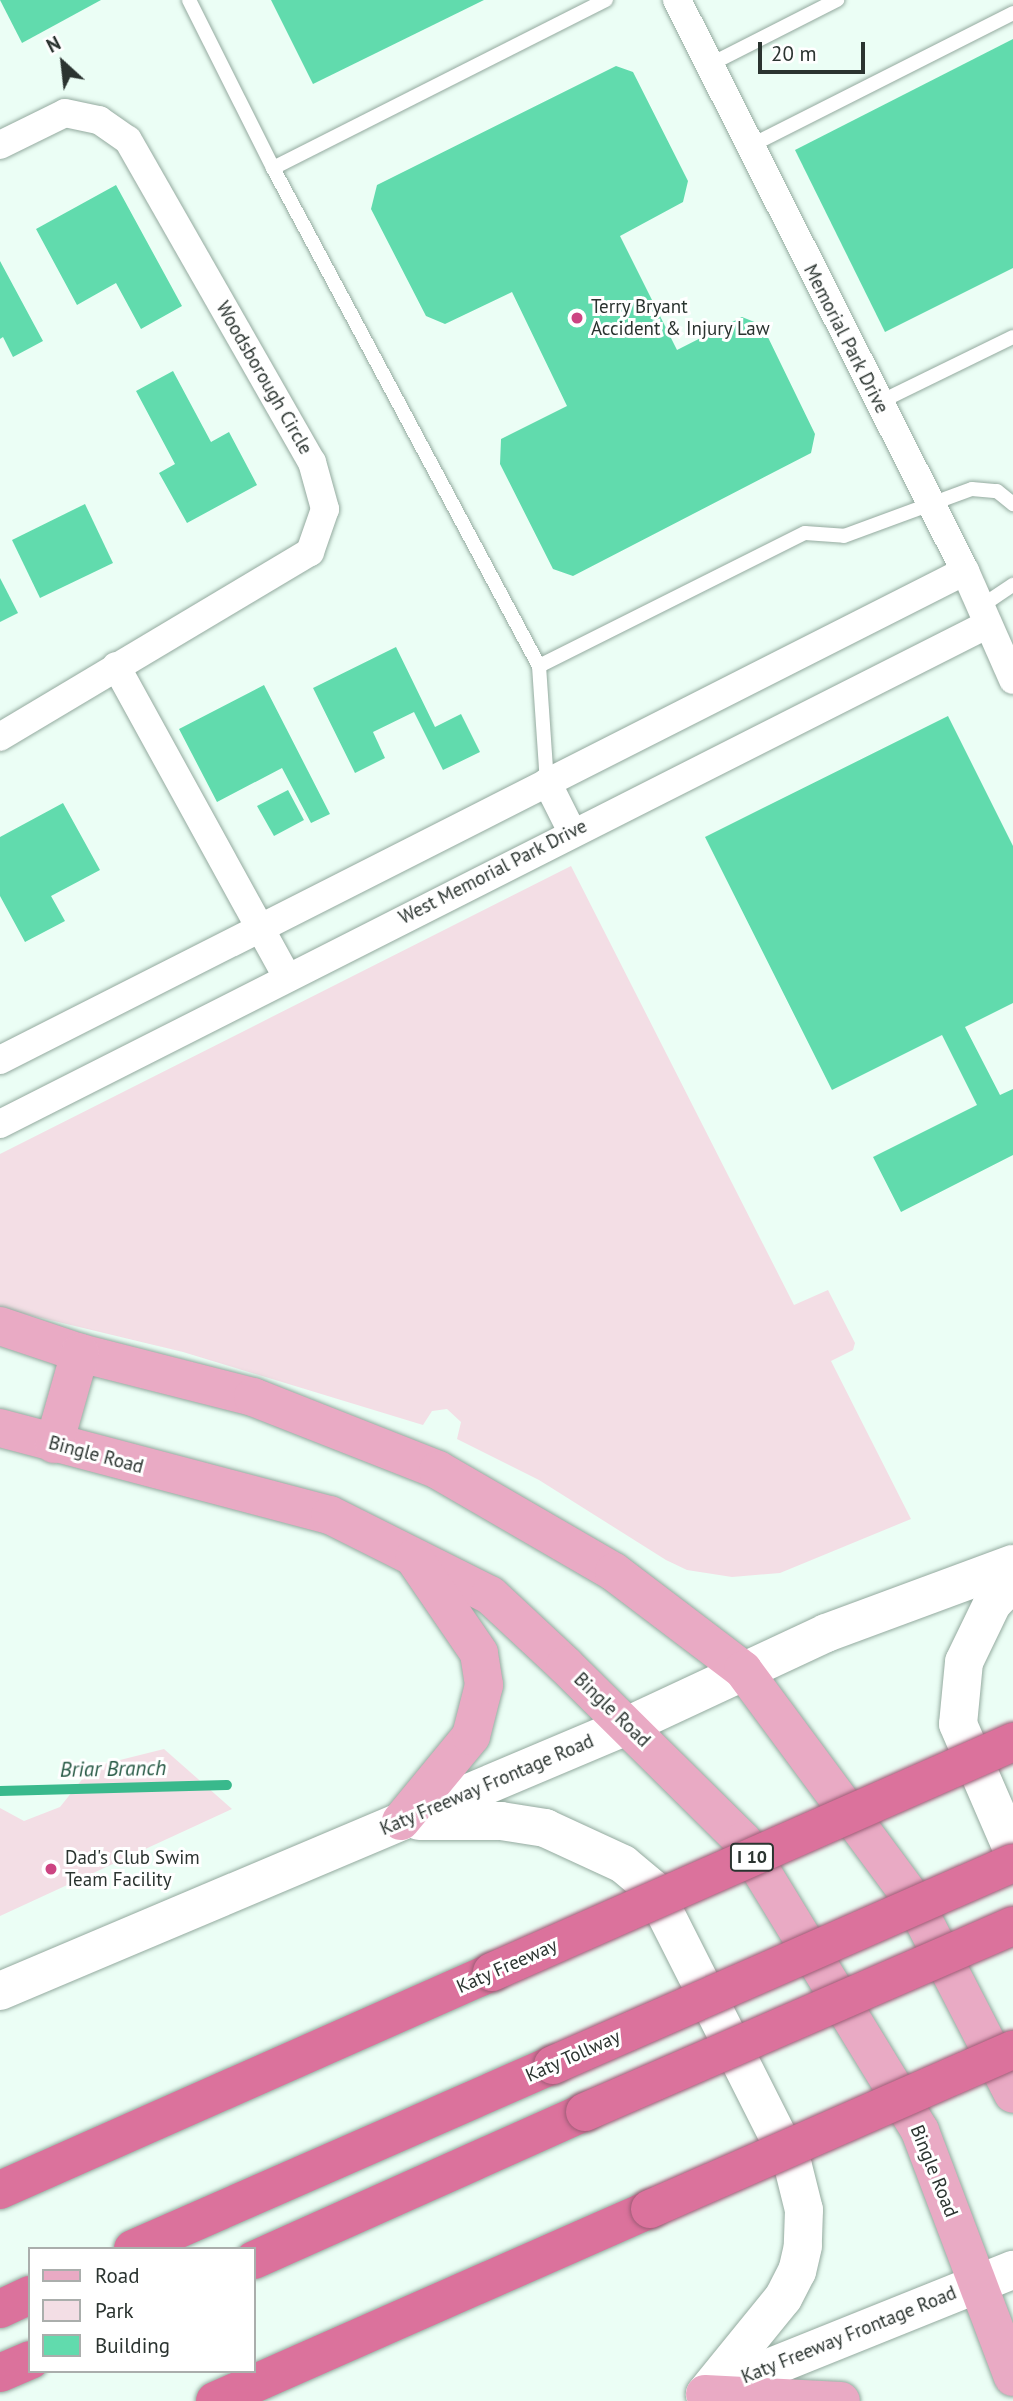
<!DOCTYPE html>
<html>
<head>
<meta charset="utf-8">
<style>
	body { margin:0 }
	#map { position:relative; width:1013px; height:2401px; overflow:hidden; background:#ebfef5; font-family:"PT Sans",sans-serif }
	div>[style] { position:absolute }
	.green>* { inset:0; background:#f3dee5 }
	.stream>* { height:10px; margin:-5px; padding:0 5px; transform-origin:5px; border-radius:5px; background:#39b98c }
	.building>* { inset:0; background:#61dbad }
	.roads { filter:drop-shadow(0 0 2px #94aa9f) drop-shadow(0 0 2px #94aa9f) }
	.lane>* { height:14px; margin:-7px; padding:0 7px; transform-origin:7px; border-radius:7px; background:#fff }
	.street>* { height:28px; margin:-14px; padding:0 14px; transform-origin:14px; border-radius:14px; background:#fff }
	.secondary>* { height:38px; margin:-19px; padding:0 19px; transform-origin:19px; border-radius:19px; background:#fff }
	.primary>* { height:38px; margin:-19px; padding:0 19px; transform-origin:19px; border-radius:19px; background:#e9aac4 }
	.highway>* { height:38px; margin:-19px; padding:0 19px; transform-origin:19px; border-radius:19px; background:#db729c }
	.bridges { filter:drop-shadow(0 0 2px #9d5c76) drop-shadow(0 0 2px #9d5c76) }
	.highway-bridge>* { height:38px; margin:-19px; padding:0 19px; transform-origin:19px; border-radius:19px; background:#db729c }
	.dots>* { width:19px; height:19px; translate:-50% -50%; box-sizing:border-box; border:4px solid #fff; border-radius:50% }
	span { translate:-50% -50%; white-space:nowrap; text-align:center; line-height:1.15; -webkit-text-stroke:6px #fff; paint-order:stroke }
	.shield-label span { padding:2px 5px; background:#fff; border:2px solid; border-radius:5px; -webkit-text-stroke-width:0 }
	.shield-label { font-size:18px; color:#2b3430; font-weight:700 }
	.poi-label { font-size:19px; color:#2b3430 }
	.left { translate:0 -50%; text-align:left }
	.street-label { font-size:19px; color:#2b3430 }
	.water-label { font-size:21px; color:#275945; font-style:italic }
	.legend { position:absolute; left:28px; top:2247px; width:228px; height:126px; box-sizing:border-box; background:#fff; border:2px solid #aaaeac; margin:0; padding:9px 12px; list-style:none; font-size:21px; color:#2b3430 }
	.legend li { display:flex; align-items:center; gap:14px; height:35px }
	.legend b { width:35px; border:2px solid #aaaeac }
	.north { position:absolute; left:28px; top:28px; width:70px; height:70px; -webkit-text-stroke:5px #fff; paint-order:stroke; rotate:333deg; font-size:19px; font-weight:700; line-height:28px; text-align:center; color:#2b3430 }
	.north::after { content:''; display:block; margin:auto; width:24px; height:32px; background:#2b3430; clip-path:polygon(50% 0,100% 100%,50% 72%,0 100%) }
	.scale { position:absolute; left:758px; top:42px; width:107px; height:32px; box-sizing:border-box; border:4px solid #2b3430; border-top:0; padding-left:9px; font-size:21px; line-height:24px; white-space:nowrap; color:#2b3430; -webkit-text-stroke:5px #fff; paint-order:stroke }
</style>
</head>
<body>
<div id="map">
	<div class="green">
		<i style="clip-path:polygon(571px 866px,794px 1305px,828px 1290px,855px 1343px,853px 1350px,831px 1361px,911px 1519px,780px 1573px,732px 1577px,687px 1570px,666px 1560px,539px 1480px,457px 1439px,461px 1422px,447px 1409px,432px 1411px,423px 1425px,183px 1352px,0 1308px,0 1154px)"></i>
		<i style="clip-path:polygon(164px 1749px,232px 1809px,0 1916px,0 1808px,24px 1821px,60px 1807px,92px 1767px)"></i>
	</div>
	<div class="stream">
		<i style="left:0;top:1791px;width:227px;rotate:-1.5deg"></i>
	</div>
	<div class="building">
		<i style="clip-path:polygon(0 0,101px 0,22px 43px)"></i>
		<i style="clip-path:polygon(271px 0,484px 0,313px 84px)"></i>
		<i style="clip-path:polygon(1013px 39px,1013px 268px,885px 332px,795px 150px)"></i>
		<i style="clip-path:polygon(616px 66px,633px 72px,688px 181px,683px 202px,620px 236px,677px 350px,742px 317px,762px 325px,815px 434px,811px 453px,573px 576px,553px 569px,500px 464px,501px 439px,567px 406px,512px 292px,445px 324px,426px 316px,371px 209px,377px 185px)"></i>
		<i style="clip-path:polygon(116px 185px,182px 306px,141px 329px,116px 283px,77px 305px,36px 229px)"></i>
		<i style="clip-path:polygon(0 261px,43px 341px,13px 357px,3px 337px,0 339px)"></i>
		<i style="clip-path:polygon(173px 371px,211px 442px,229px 432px,257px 485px,187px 523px,159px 473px,175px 464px,136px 391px)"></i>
		<i style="clip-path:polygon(85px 504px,113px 563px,40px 598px,12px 540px)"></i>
		<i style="clip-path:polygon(0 578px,18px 613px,0 622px)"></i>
		<i style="clip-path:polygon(396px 647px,435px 727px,461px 714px,480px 752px,443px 770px,414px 712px,373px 732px,385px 758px,355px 773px,313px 688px)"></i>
		<i style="clip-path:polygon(264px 685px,330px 814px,311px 823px,282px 768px,217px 802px,179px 729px)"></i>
		<i style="clip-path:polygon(948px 716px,1013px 846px,1013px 1003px,965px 1027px,1000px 1095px,1013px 1089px,1013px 1155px,901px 1212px,873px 1157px,977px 1105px,942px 1035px,832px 1090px,705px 837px)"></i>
		<i style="clip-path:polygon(288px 790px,304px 820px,274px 836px,257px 806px)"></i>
		<i style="clip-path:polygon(63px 803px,100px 870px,51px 896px,65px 921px,25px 942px,0 896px,0 837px)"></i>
	</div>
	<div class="roads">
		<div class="lane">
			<i style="left:189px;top:0;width:188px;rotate:63.4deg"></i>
			<i style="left:273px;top:168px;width:565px;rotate:61.89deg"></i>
			<i style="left:539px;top:666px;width:116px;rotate:86.1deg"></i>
			<i style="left:709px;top:65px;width:144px;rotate:-26.9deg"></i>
			<i style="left:750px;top:146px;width:295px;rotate:-26.8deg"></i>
			<i style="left:273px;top:168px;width:373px;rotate:-26.8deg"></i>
			<i style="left:878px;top:403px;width:150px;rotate:-26.1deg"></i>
			<i style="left:980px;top:607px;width:40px;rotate:-34deg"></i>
			<i style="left:539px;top:666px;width:297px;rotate:-26.6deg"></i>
			<i style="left:805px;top:533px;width:39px;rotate:4deg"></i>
			<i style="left:844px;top:536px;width:136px;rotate:-20.2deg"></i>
			<i style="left:972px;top:489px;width:25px;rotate:5deg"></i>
			<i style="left:997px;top:491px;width:21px;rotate:39deg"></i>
		</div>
		<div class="street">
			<i style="left:677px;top:0;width:640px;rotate:63.23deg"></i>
			<i style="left:965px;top:571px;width:119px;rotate:66.2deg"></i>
			<i style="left:0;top:145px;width:72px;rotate:-26.2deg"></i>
			<i style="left:65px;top:113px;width:35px;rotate:12deg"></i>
			<i style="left:99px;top:120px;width:35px;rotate:35deg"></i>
			<i style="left:128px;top:140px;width:371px;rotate:60.3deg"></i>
			<i style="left:312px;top:462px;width:49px;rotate:74.5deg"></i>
			<i style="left:325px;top:509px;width:46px;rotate:109.2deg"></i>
			<i style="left:310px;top:552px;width:361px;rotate:149.2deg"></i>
			<i style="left:116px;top:666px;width:355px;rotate:61.2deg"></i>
			<i style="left:547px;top:782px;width:56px;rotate:63.4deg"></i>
			<i style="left:0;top:1060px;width:1082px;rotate:-26.87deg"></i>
			<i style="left:0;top:1124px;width:1107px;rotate:-26.84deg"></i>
		</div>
		<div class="secondary">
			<i style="left:1013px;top:1582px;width:30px;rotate:134deg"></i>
			<i style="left:992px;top:1604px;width:64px;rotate:115.8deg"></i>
			<i style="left:964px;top:1662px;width:62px;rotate:95.5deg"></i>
			<i style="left:958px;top:1724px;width:138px;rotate:66.6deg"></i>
			<i style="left:419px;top:1821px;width:82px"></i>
			<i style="left:501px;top:1821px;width:45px;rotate:9deg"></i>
			<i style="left:545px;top:1828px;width:86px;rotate:24.8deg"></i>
			<i style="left:623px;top:1864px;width:39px;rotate:40deg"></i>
			<i style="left:653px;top:1889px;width:310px;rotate:63.2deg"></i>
			<i style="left:793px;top:2166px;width:45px;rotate:76deg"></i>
			<i style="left:804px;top:2210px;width:36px;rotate:92deg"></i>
			<i style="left:803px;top:2246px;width:26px;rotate:103deg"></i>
			<i style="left:797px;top:2271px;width:30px;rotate:117deg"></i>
			<i style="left:783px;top:2298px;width:124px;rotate:129.1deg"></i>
			<i style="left:0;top:1991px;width:683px;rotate:-22.92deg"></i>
			<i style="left:629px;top:1725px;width:217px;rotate:-25deg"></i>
			<i style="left:826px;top:1633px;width:199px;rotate:-20.3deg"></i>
			<i style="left:709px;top:2392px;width:328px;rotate:-21.9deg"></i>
		</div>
		<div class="primary">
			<i style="left:0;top:1326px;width:84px;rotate:18.6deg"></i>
			<i style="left:80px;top:1353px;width:179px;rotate:14.3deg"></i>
			<i style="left:253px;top:1397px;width:199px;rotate:21.5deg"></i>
			<i style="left:438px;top:1470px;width:203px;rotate:30.1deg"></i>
			<i style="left:614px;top:1572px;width:162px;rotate:37.2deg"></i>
			<i style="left:743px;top:1670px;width:286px;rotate:53.5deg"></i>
			<i style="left:913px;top:1900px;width:218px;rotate:62.7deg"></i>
			<i style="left:0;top:1428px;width:341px;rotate:14.8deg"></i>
			<i style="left:330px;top:1515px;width:179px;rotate:26.6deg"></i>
			<i style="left:490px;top:1595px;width:103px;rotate:43deg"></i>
			<i style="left:565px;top:1665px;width:250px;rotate:44.7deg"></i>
			<i style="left:743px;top:1841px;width:340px;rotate:58.6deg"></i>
			<i style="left:920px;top:2131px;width:263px;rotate:69.3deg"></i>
			<i style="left:54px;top:1444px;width:95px;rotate:-74.1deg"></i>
			<i style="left:401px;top:1821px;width:110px;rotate:-50.5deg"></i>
			<i style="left:471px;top:1736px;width:53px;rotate:-75.7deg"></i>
			<i style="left:484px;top:1685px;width:32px;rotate:-99deg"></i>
			<i style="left:479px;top:1653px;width:115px;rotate:-124.4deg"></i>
			<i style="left:705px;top:2394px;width:136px;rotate:2.9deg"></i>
		</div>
		<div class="highway">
			<i style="left:0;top:2190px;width:538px;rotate:-23.9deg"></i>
			<i style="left:133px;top:2249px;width:459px;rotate:-23.7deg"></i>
			<i style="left:254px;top:2260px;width:363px;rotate:-24.1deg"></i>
			<i style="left:0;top:2309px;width:33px;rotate:-25deg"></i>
			<i style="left:0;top:2373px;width:33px;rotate:-23deg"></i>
			<i style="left:215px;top:2401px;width:475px;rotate:-23.8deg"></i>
		</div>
	</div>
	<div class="bridges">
		<div class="highway-bridge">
			<i style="left:492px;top:1972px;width:570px;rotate:-23.82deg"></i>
			<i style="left:553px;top:2065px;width:502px;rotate:-23.71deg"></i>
			<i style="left:585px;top:2112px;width:467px;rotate:-23.5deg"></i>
			<i style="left:650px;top:2209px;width:396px;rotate:-23.7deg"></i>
		</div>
	</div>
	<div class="dots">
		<i style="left:577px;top:318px;background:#cc4482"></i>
		<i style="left:51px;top:1869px;background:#cc4482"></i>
	</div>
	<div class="shield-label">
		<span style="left:752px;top:1857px">I 10</span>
	</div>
	<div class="poi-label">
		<span class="left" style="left:591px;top:318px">Terry Bryant<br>Accident &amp; Injury Law</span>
		<span class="left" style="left:65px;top:1869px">Dad's Club Swim<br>Team Facility</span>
	</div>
	<div class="street-label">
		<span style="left:846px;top:339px;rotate:63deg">Memorial Park Drive</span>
		<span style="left:264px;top:378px;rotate:60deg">Woodsborough Circle</span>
		<span style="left:493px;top:872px;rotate:-27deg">West Memorial Park Drive</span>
		<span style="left:96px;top:1455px;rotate:15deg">Bingle Road</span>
		<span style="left:612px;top:1710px;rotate:44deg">Bingle Road</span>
		<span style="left:487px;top:1785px;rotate:-23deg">Katy Freeway Frontage Road</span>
		<span style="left:507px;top:1966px;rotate:-24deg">Katy Freeway</span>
		<span style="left:573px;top:2056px;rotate:-24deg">Katy Tollway</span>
		<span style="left:934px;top:2171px;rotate:68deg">Bingle Road</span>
		<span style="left:849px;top:2335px;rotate:-22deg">Katy Freeway Frontage Road</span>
	</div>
	<div class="water-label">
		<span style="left:113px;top:1769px;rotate:-1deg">Briar Branch</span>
	</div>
	<ul class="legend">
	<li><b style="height:9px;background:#e9aac4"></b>Road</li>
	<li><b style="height:19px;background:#f3dee5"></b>Park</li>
	<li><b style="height:19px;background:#61dbad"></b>Building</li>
	</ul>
	<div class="north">N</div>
	<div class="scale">20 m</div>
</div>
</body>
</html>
